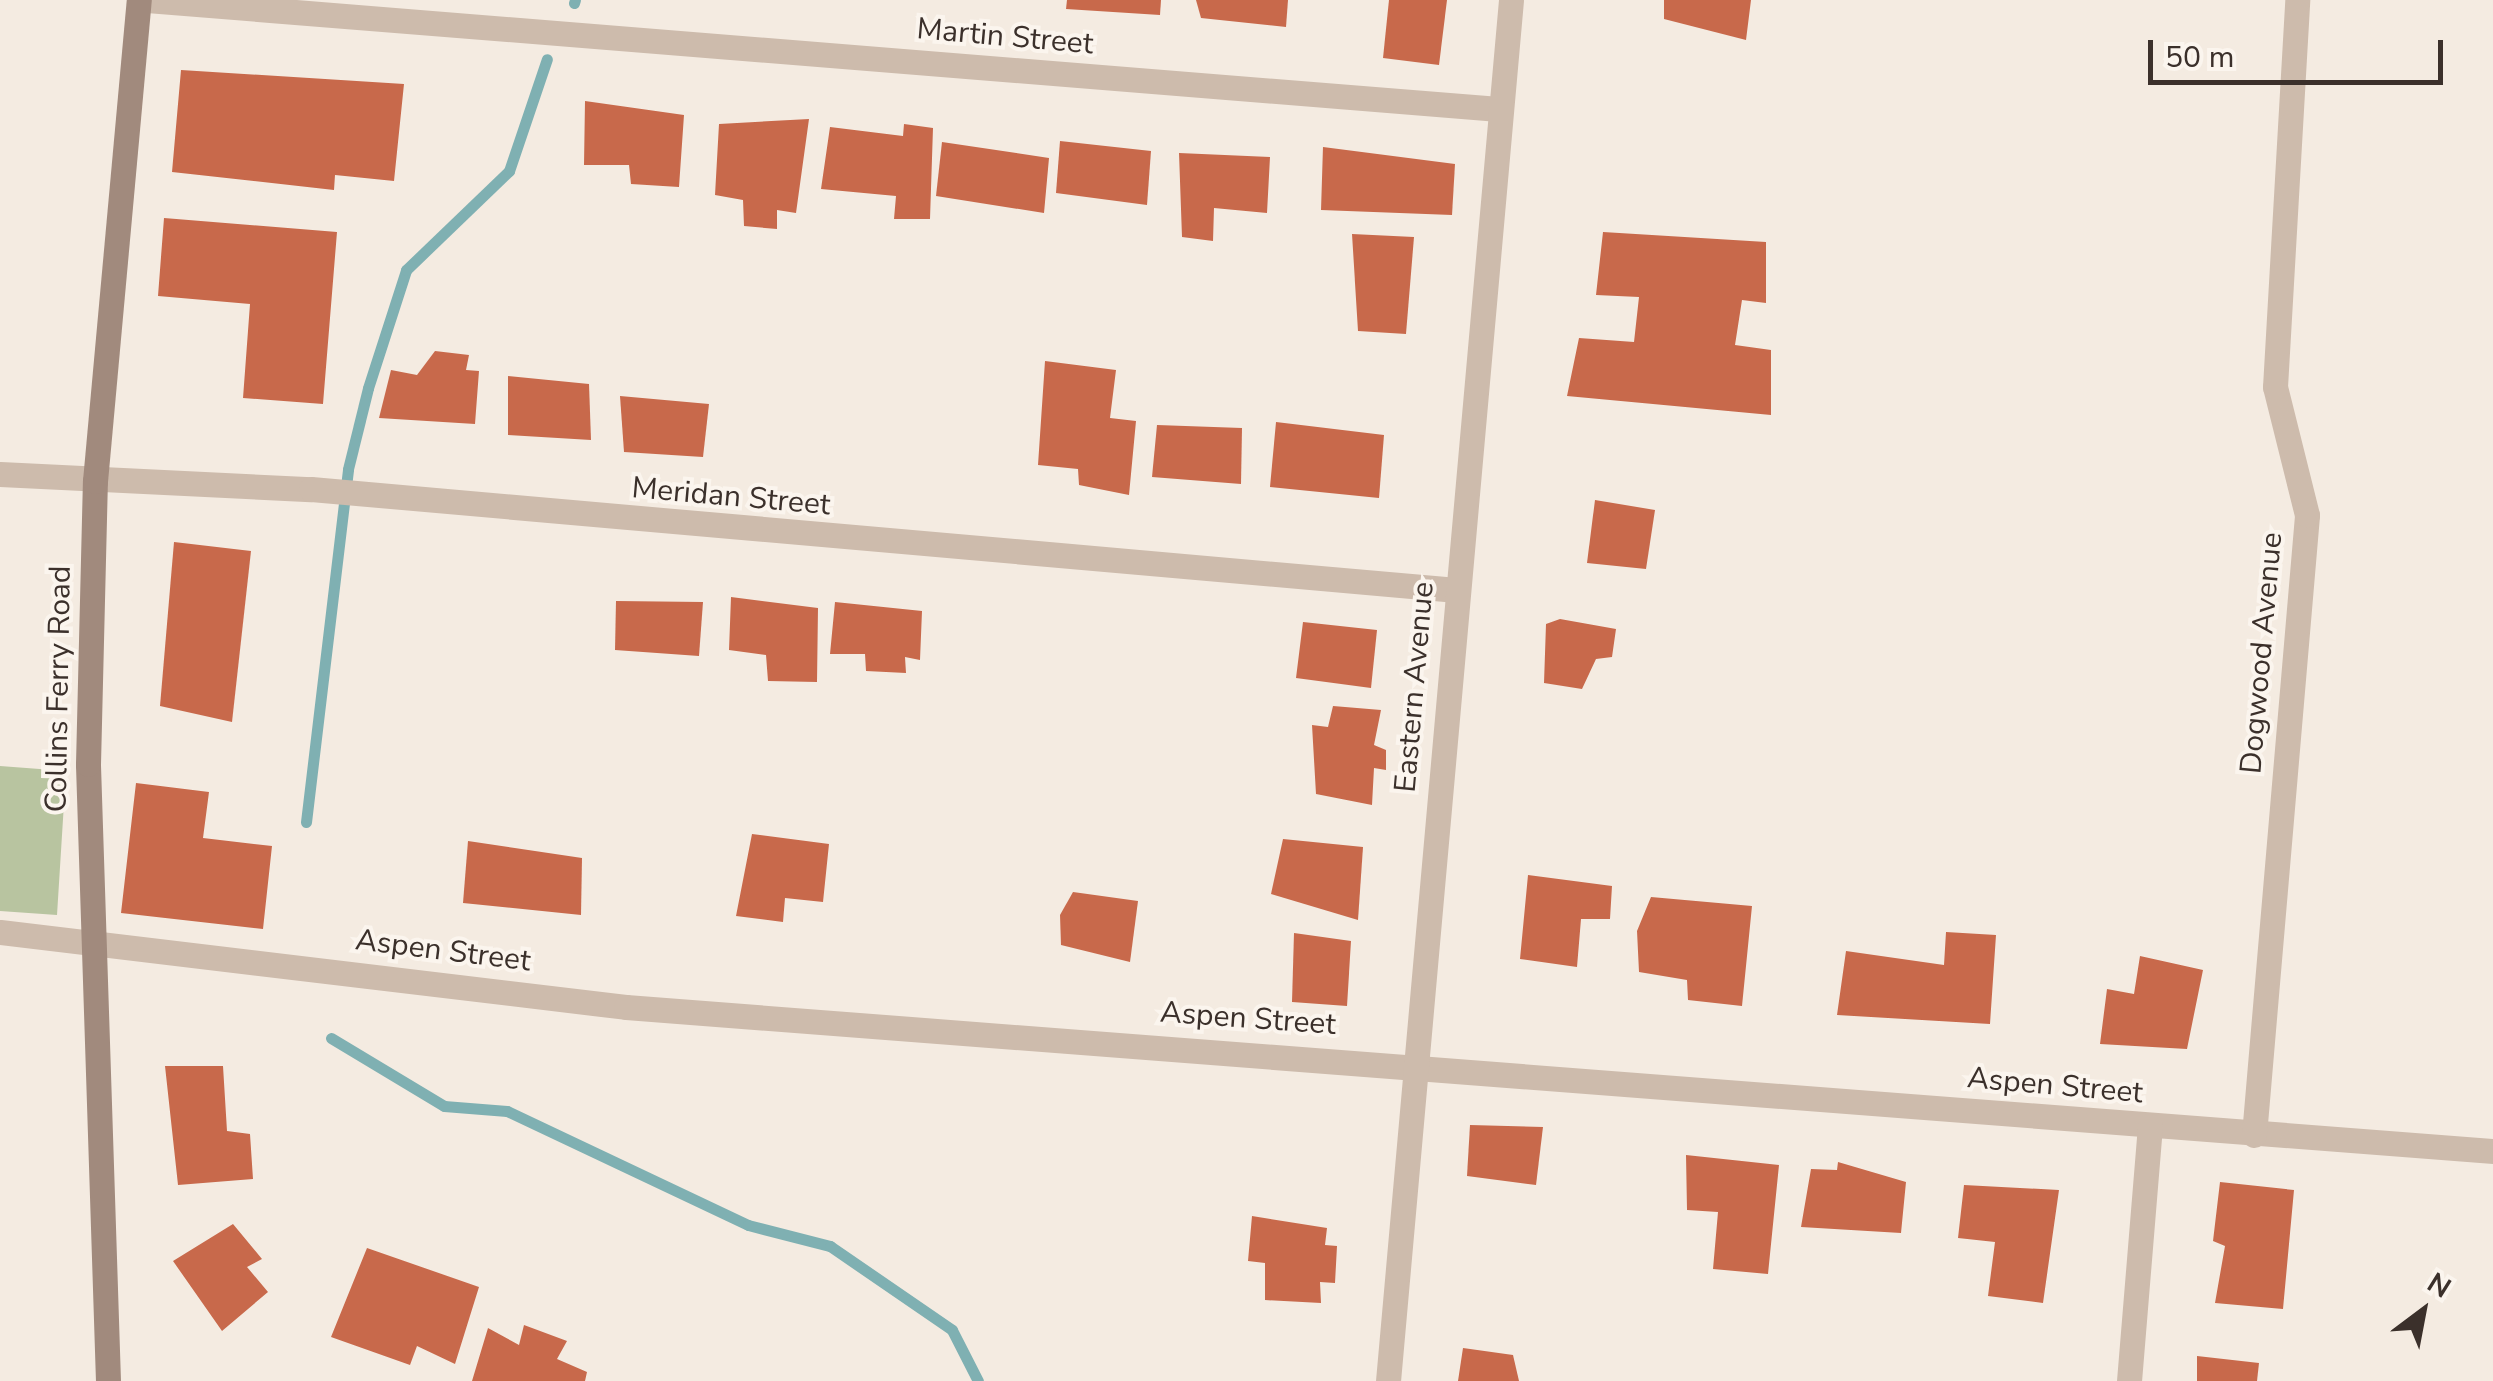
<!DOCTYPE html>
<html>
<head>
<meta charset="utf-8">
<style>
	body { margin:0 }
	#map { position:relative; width:2493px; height:1381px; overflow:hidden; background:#f4ebe1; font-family:"Nunito Sans",sans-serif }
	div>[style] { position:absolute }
	.green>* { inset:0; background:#b8c4a0 }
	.stream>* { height:11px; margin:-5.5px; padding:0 5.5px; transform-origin:5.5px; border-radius:5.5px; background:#7fb0b2 }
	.building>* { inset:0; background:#c8694b }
	.street>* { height:25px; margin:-12.5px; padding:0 12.5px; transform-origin:12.5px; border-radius:12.5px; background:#cdbbac }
	.secondary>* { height:25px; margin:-12.5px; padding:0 12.5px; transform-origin:12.5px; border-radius:12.5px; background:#a18a7d }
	span { translate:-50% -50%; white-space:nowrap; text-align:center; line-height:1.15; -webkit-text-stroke:8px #fbf5ee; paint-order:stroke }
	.street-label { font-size:30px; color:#3b302b }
	.north { position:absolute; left:2373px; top:1261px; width:100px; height:100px; -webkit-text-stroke:8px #fbf5ee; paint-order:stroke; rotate:32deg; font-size:28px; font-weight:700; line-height:40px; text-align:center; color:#3b302b }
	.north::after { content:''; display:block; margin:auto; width:35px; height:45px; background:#3b302b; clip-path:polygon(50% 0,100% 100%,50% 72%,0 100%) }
	.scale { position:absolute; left:2148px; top:40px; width:295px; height:45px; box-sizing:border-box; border:5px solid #3b302b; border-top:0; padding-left:12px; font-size:30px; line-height:35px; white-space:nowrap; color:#3b302b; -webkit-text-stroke:8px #fbf5ee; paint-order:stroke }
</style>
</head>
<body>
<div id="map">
	<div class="green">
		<i style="clip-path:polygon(0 766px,66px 771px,57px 915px,0 911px)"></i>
	</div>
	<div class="stream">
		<i style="left:574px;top:3px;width:3px;rotate:-72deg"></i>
		<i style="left:306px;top:822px;width:355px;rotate:-83.2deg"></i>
		<i style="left:348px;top:469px;width:83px;rotate:-76.1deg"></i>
		<i style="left:368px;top:388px;width:124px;rotate:-72.1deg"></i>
		<i style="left:406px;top:270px;width:143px;rotate:-43.9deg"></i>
		<i style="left:509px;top:171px;width:118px;rotate:-71.3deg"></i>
		<i style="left:331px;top:1038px;width:132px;rotate:31deg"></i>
		<i style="left:444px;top:1106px;width:63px;rotate:4.5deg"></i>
		<i style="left:507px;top:1111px;width:267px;rotate:25.3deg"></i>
		<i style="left:748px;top:1225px;width:85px;rotate:14.4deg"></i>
		<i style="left:830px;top:1246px;width:148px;rotate:34.5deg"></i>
		<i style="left:952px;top:1330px;width:57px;rotate:63deg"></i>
	</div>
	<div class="building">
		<i style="clip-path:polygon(1067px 0,1161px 0,1160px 15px,1066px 9px)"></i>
		<i style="clip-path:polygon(1196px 0,1288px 0,1286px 27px,1201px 18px)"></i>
		<i style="clip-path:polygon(1389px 0,1447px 0,1439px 65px,1383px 58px)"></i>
		<i style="clip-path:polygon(1664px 0,1751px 0,1746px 40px,1664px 19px)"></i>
		<i style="clip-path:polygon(181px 70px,404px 84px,394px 181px,335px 175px,334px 190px,172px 172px)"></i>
		<i style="clip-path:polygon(585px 101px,684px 115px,679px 187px,631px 184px,629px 165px,584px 165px)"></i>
		<i style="clip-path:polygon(809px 119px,796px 213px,777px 210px,777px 229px,744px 226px,743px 200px,715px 195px,719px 124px)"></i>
		<i style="clip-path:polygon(904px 124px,933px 128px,930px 219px,894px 219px,896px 196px,821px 189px,830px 127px,903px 136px)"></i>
		<i style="clip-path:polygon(1060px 141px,1151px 151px,1147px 205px,1056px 193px)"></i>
		<i style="clip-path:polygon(942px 142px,1049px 158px,1044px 213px,936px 196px)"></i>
		<i style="clip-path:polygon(1323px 147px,1455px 164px,1452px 215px,1321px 210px)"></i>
		<i style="clip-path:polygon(1179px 153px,1270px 157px,1267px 213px,1214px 208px,1213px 241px,1182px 237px)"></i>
		<i style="clip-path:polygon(164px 218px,337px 232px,323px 404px,243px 398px,250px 304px,158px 296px)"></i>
		<i style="clip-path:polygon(1603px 232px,1766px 242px,1766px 303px,1742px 300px,1735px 345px,1771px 350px,1771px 415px,1567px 396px,1579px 338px,1634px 342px,1639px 297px,1596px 295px)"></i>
		<i style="clip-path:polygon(1352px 234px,1414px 237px,1406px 334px,1358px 331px)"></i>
		<i style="clip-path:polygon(435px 351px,469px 355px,466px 370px,479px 371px,475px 424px,379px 418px,391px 370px,417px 375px)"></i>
		<i style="clip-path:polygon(1045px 361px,1116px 370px,1110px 418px,1136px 421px,1129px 495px,1079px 485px,1078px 469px,1038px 465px)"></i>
		<i style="clip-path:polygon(508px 376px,589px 384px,591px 440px,508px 435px)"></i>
		<i style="clip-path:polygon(620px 396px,709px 404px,703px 457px,624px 452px)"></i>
		<i style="clip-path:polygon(1276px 422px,1384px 435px,1379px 498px,1270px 487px)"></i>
		<i style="clip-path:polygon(1157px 425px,1242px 428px,1241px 484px,1152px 477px)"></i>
		<i style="clip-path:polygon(1595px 500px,1655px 510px,1646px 569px,1587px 563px)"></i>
		<i style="clip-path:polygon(174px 542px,251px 551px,232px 722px,160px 706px)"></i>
		<i style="clip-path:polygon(731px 597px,818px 608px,817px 682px,768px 681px,766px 655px,729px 650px)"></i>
		<i style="clip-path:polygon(616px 601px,703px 602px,699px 656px,615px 650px)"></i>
		<i style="clip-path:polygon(835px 602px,922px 611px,920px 660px,905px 657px,906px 673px,866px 671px,865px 654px,830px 654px)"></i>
		<i style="clip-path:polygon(1560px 619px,1616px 629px,1612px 657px,1596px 659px,1582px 689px,1544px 683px,1546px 624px)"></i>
		<i style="clip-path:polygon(1303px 622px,1377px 630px,1371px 688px,1296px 678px)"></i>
		<i style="clip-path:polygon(1333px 706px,1381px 710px,1374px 745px,1386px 750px,1386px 770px,1374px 768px,1372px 805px,1316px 794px,1312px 725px,1328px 727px)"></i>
		<i style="clip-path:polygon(136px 783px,209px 792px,203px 838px,272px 846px,263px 929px,121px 913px)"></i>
		<i style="clip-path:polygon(752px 834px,829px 844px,823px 902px,785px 898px,783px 922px,736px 916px)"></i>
		<i style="clip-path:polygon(1283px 839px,1363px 847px,1358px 920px,1271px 894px)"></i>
		<i style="clip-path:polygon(468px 841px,582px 858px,581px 915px,463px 903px)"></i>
		<i style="clip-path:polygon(1528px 875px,1612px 886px,1610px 919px,1581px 919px,1577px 967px,1520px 959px)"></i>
		<i style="clip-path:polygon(1073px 892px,1138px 901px,1130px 962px,1061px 945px,1060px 915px)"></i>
		<i style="clip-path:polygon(1651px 897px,1752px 906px,1742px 1006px,1688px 1000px,1687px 980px,1639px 972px,1637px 931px)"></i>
		<i style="clip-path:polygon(1946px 932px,1996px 935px,1990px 1024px,1837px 1015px,1846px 951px,1944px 965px)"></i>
		<i style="clip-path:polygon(1294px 933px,1351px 941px,1347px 1006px,1292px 1002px)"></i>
		<i style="clip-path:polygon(2140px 956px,2203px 970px,2187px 1049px,2100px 1044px,2107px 989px,2134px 994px)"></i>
		<i style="clip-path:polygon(165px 1066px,223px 1066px,227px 1131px,250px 1134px,253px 1179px,178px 1185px)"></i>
		<i style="clip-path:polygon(1470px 1125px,1543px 1127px,1536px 1185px,1467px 1176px)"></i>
		<i style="clip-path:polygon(1686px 1155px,1779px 1165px,1768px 1274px,1713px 1269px,1718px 1212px,1687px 1210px)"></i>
		<i style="clip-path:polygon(1838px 1162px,1906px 1182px,1901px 1233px,1801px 1227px,1811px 1169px,1837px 1170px)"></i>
		<i style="clip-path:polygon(2220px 1182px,2294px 1190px,2283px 1309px,2215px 1303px,2225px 1246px,2213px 1241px)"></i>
		<i style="clip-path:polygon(1964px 1185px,2059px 1190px,2043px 1303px,1988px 1296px,1995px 1242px,1958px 1238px)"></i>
		<i style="clip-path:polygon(1252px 1216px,1327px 1228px,1325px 1245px,1337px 1246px,1335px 1283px,1320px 1282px,1321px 1303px,1265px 1300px,1265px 1263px,1248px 1261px)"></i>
		<i style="clip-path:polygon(233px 1224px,262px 1259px,247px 1267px,268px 1292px,222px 1331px,173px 1261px)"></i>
		<i style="clip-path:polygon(367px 1248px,479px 1287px,455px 1364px,417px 1346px,410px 1365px,331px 1337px)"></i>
		<i style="clip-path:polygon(524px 1325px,567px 1341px,557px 1359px,587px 1372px,585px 1381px,472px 1381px,488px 1328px,519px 1345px)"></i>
		<i style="clip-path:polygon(1463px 1348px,1513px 1355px,1519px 1381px,1458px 1381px)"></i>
		<i style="clip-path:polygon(2197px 1356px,2259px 1363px,2257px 1381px,2197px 1381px)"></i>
	</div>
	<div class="street">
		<i style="left:147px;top:0;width:1356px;rotate:4.61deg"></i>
		<i style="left:0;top:474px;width:311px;rotate:2.8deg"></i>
		<i style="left:311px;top:489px;width:1150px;rotate:5.04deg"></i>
		<i style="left:0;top:932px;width:630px;rotate:6.83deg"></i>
		<i style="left:626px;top:1007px;width:1873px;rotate:4.41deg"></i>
		<i style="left:2254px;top:1135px;width:622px;rotate:-85.11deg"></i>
		<i style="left:2307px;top:515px;width:132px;rotate:-104deg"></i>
		<i style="left:2275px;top:387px;width:388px;rotate:-86.7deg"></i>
		<i style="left:1388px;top:1381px;width:1386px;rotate:-84.91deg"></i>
		<i style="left:2129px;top:1381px;width:256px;rotate:-85.3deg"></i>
	</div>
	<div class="secondary">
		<i style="left:108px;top:1381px;width:617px;rotate:-91.86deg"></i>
		<i style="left:88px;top:764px;width:283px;rotate:-88.6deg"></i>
		<i style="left:95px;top:481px;width:483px;rotate:-84.8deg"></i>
	</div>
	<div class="street-label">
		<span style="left:1005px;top:37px;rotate:5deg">Martin Street</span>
		<span style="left:731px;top:497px;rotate:5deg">Meridan Street</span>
		<span style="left:2262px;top:653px;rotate:-85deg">Dogwood Avenue</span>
		<span style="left:1415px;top:687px;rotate:-85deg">Eastern Avenue</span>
		<span style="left:59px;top:689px;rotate:-89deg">Collins Ferry Road</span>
		<span style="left:443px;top:951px;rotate:7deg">Aspen Street</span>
		<span style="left:1248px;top:1019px;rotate:4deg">Aspen Street</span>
		<span style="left:2055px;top:1086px;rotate:5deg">Aspen Street</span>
	</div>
	<div class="north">N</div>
	<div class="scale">50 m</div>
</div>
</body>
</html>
